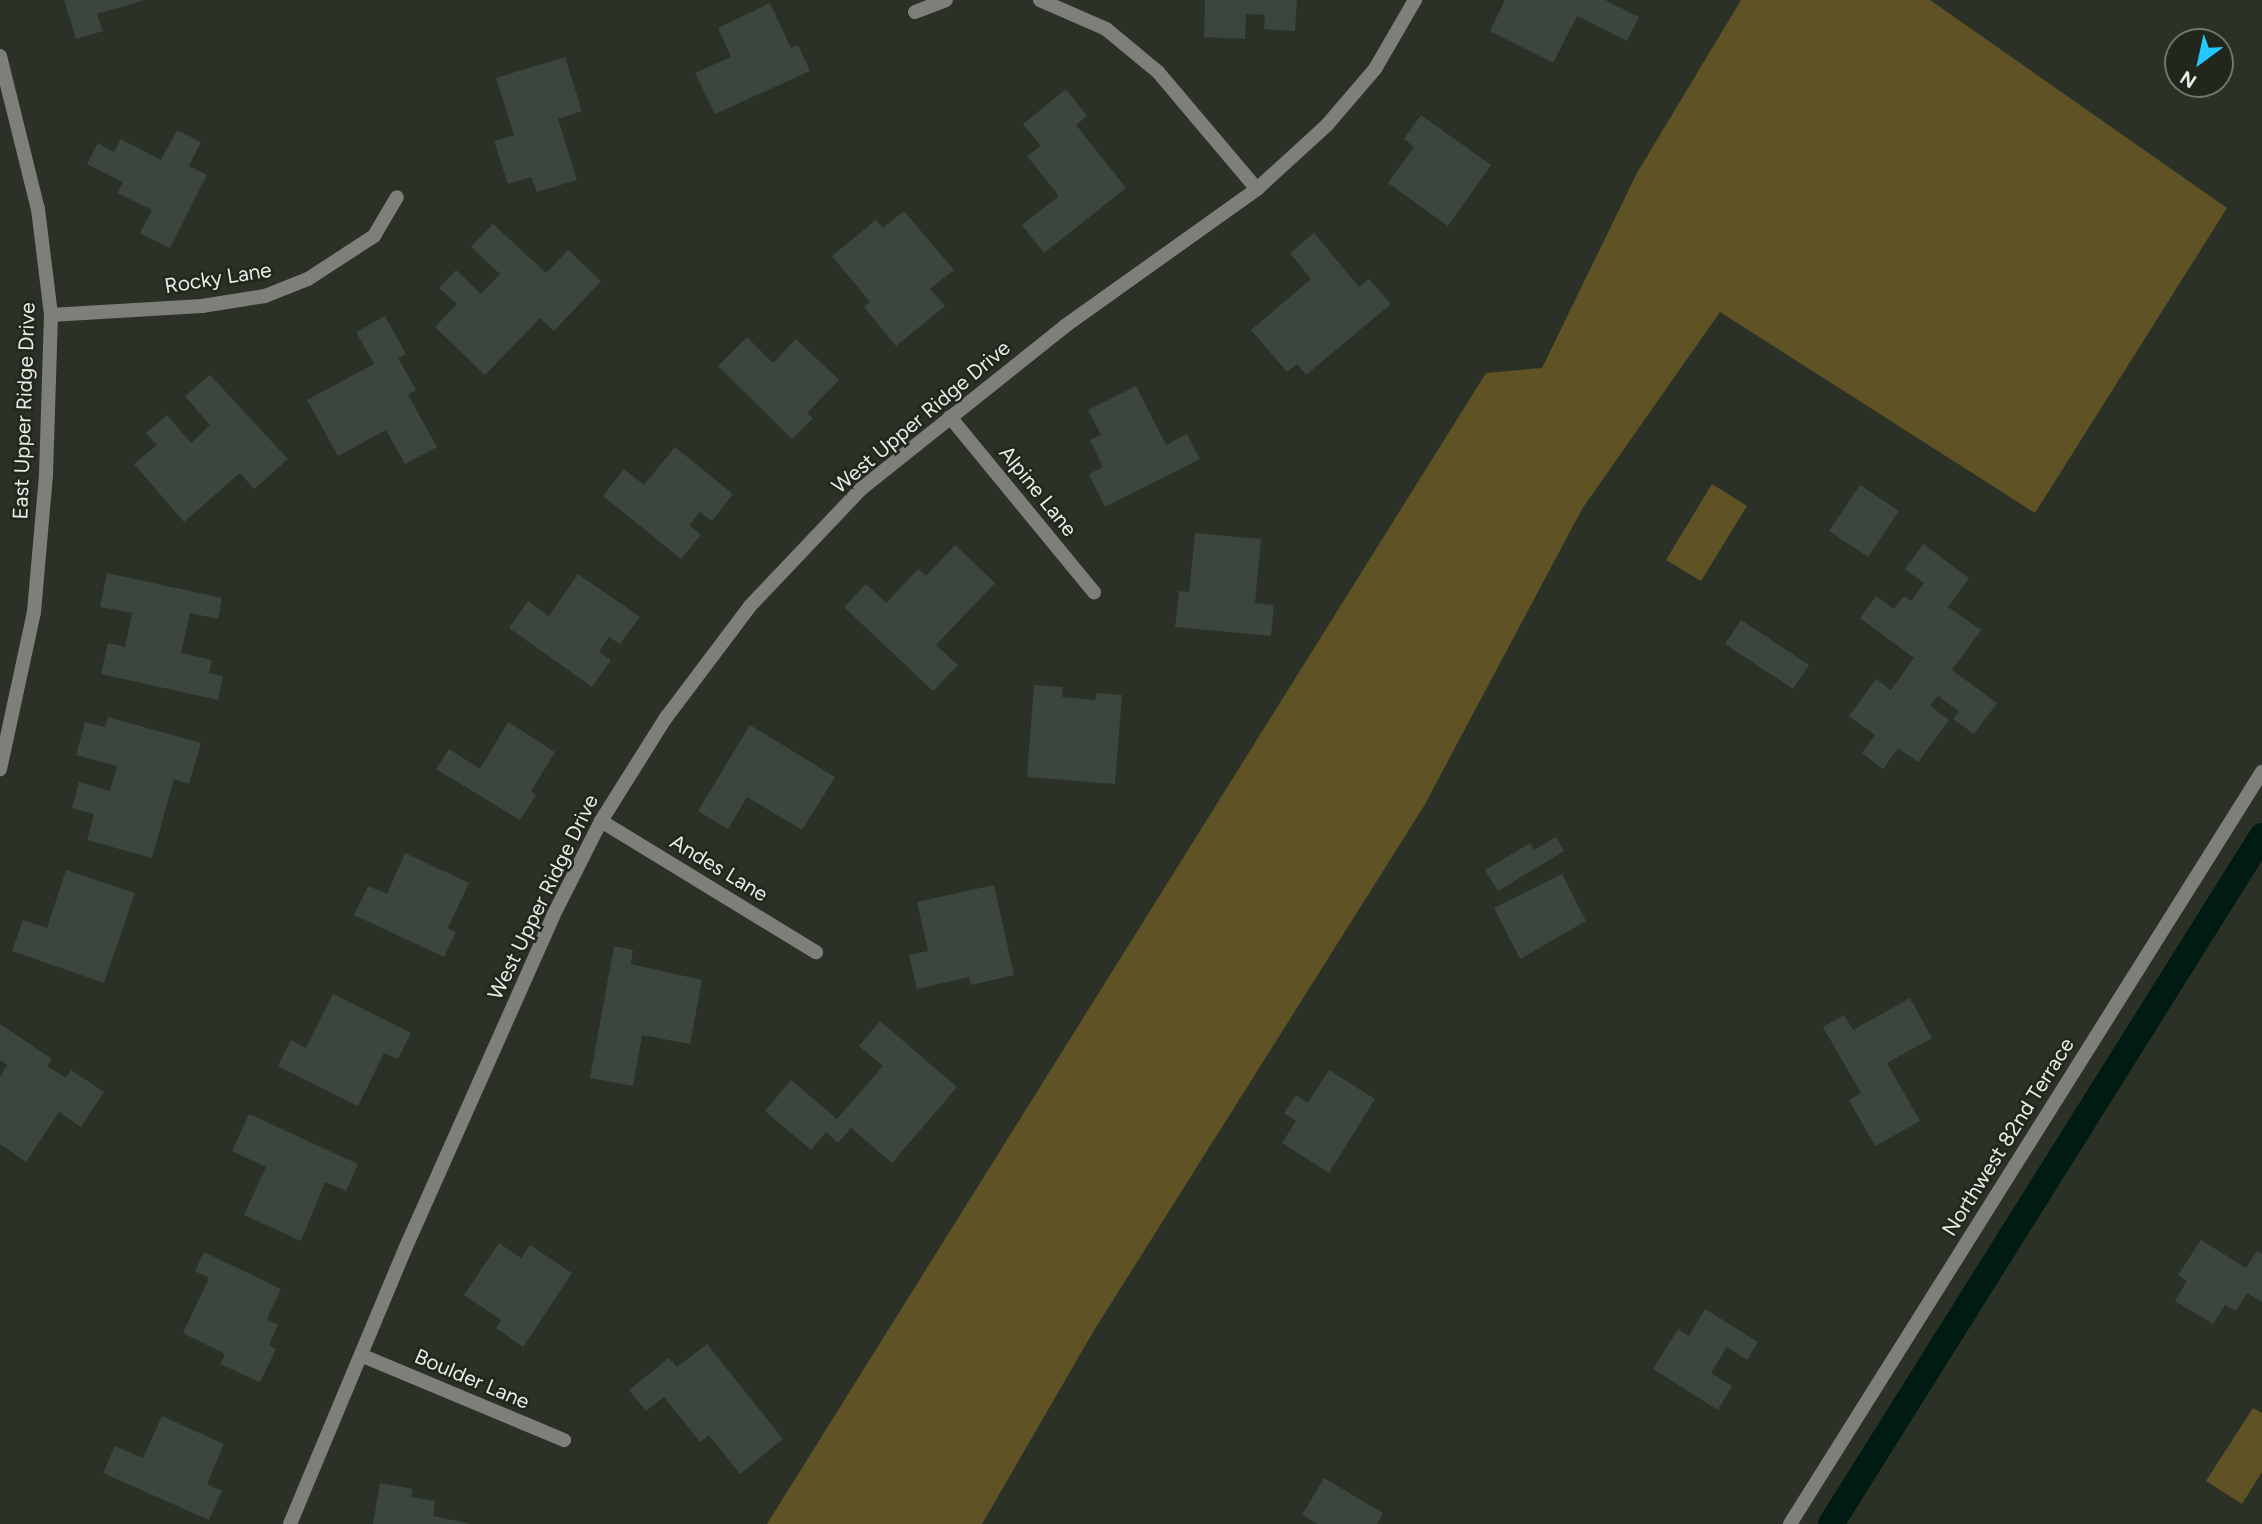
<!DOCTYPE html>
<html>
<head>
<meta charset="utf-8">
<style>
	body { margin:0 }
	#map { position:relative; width:2262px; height:1524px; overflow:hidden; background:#2b3126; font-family:Figtree,sans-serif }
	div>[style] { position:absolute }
	.green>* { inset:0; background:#5f5325 }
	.canal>* { height:26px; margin:-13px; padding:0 13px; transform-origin:13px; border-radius:13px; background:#001b12 }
	.building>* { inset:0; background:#3b463d }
	.minor>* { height:14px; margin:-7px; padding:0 7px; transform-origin:7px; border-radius:7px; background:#7e7f79 }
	span { translate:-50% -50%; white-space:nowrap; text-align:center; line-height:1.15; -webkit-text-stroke:5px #21271c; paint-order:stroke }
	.street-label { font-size:21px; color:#e8ece5 }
	.north { position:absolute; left:2164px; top:28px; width:70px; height:70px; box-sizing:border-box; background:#21271c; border:2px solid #71766c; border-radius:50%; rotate:213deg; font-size:19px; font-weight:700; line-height:28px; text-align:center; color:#e8ece5 }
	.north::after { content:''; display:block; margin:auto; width:24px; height:32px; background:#23c9fe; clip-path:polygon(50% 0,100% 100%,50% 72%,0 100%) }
</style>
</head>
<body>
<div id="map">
	<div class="green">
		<i style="clip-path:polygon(1741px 0,1930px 0,2227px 208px,2035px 513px,1720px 312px,1582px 509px,1424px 806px,1093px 1332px,982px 1524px,767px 1524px,1486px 373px,1542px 368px,1637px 173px)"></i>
		<i style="clip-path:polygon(1712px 484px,1747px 506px,1701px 581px,1666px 560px)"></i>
		<i style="clip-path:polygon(2253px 1408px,2262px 1413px,2262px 1472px,2242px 1504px,2206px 1481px)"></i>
	</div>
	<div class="canal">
		<i style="left:1831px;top:1524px;width:812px;rotate:-57.93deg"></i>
	</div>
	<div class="building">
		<i style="clip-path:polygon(64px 0,142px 0,142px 1px,97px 14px,103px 31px,76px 39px)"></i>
		<i style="clip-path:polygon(1205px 0,1297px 0,1295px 31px,1264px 29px,1265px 15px,1246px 14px,1245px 39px,1204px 37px)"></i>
		<i style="clip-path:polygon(1505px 0,1605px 0,1639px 17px,1627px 41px,1577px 16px,1553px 63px,1490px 31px)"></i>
		<i style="clip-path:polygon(770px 3px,791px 48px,798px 45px,810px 71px,715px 114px,695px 73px,731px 57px,718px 28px)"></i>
		<i style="clip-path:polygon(565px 57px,582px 111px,558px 119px,577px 180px,537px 192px,531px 177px,508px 184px,494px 141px,514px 135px,496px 78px)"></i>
		<i style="clip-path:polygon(1066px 89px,1087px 116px,1076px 125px,1126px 188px,1044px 253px,1022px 225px,1059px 196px,1027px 156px,1041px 146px,1023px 124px)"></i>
		<i style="clip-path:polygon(1421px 115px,1491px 165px,1448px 226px,1388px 183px,1414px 147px,1404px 139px)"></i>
		<i style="clip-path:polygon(177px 130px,201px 142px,189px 166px,207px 175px,170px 248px,140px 233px,152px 210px,117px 193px,123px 182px,87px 164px,98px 143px,114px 152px,121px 139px,161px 160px)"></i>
		<i style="clip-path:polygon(904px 211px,954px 270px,930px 289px,945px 306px,896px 346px,864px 307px,870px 302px,832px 256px,876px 220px,883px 228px)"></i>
		<i style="clip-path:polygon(493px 224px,546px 273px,568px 250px,601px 281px,554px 331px,540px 318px,485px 375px,435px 327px,457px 304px,439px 288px,456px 270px,481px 294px,500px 274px,471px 247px)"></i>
		<i style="clip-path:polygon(1314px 233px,1359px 287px,1369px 279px,1391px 304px,1306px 375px,1297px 364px,1287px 372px,1251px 330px,1311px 279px,1290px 253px)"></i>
		<i style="clip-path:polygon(385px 316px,406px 354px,398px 358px,416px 390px,408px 395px,437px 447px,405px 464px,386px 430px,338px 456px,307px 400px,374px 364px,356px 332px)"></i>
		<i style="clip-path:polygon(747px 337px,773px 363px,796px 339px,839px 380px,807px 413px,813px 418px,792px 439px,718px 366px)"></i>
		<i style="clip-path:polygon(210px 375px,288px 459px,254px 489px,240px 473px,184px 522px,134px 464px,157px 445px,146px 433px,167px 415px,191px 443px,210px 425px,185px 396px)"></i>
		<i style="clip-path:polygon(1136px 386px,1166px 445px,1187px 434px,1200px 459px,1105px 507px,1089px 474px,1103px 467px,1090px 440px,1101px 435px,1088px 410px)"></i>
		<i style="clip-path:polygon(675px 447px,733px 494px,712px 521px,700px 512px,689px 525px,701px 535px,681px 559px,603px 496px,624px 469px,644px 485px)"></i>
		<i style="clip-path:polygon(1860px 485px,1899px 511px,1868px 557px,1829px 531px)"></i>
		<i style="clip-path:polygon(1195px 533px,1261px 539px,1255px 603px,1274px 605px,1271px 636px,1175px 627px,1179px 591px,1189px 592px)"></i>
		<i style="clip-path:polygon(1923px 544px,1969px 578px,1948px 607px,1981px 630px,1952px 670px,1997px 703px,1974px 734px,1953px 719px,1959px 711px,1938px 696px,1930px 706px,1949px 720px,1918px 762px,1898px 748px,1883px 769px,1862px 753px,1875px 735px,1849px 716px,1876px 679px,1891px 690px,1914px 658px,1860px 618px,1876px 596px,1894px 609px,1904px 596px,1911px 601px,1924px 583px,1905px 569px)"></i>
		<i style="clip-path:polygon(955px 545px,995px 583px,936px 645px,958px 665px,933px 691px,844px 607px,866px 584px,886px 603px,918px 569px,926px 576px)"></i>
		<i style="clip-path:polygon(107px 573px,222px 598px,218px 619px,190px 613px,181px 653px,212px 660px,209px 673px,223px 676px,218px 700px,101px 674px,108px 643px,125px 647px,132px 613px,100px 607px)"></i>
		<i style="clip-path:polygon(578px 574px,640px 617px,620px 644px,609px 637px,599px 652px,611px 660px,592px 687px,509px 628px,528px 601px,549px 616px)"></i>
		<i style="clip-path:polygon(1741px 620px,1809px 665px,1793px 689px,1725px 644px)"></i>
		<i style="clip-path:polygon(1034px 685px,1063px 687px,1062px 697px,1095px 700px,1096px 693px,1122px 695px,1115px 784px,1027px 777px)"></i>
		<i style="clip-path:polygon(108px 717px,201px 743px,189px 784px,174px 779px,152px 858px,87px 840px,94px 814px,72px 808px,79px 782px,110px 791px,117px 766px,76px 755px,85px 722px,105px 727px)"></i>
		<i style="clip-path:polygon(508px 722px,555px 752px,531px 791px,536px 795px,520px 820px,436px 769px,449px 749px,480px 769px)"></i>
		<i style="clip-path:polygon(750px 725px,835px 777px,802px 830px,747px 797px,728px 829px,698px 811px)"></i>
		<i style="clip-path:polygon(1556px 837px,1564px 851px,1498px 891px,1485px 870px,1530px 843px,1534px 850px)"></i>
		<i style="clip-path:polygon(405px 853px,469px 883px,448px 928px,456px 932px,444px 957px,354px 915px,368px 886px,387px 894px)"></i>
		<i style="clip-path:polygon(66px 870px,135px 893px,104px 983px,12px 951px,23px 920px,47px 928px)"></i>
		<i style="clip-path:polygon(1562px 874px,1586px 921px,1520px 959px,1494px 908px)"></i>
		<i style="clip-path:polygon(994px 885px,1014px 975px,971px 985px,969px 977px,917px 989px,909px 955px,928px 951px,917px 902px)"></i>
		<i style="clip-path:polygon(614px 946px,633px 950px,631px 964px,702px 980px,690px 1044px,642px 1035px,633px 1086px,590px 1078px)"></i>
		<i style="clip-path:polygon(333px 994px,411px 1033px,398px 1059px,384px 1053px,358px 1106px,278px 1066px,291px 1040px,306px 1048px)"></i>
		<i style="clip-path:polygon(1910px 998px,1932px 1038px,1887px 1063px,1920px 1121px,1875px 1146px,1849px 1100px,1861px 1093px,1823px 1027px,1844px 1015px,1853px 1030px)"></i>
		<i style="clip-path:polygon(880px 1021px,957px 1087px,892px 1163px,851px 1128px,838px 1143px,826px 1132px,811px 1150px,765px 1111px,791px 1080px,837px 1119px,883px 1066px,859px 1046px)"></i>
		<i style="clip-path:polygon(0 1024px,52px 1059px,47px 1066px,66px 1078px,71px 1070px,104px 1092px,81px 1127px,59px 1112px,26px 1162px,0 1144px,0 1077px,7px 1065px,0 1060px)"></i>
		<i style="clip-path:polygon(1329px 1070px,1375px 1099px,1329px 1173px,1282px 1143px,1296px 1121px,1284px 1113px,1296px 1095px,1308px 1103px)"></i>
		<i style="clip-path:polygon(249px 1114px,358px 1164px,346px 1191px,325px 1182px,301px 1241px,244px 1215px,266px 1167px,232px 1151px)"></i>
		<i style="clip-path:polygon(2201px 1240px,2246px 1268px,2257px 1251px,2262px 1254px,2262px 1302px,2247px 1293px,2236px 1311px,2225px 1305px,2213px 1324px,2175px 1301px,2187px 1281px,2178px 1275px)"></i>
		<i style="clip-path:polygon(499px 1243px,521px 1258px,530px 1245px,572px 1273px,523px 1347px,496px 1328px,501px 1320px,464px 1295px)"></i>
		<i style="clip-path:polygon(204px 1252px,281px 1289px,267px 1319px,278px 1325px,269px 1345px,276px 1349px,260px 1382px,220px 1364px,225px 1354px,183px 1333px,209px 1278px,195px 1271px)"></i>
		<i style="clip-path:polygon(1705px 1309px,1758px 1342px,1747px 1360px,1727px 1347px,1711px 1373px,1732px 1386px,1718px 1410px,1653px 1369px,1678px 1329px,1689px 1336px)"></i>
		<i style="clip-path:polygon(707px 1344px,783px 1439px,740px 1474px,709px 1435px,700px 1442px,664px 1397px,646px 1411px,629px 1390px,669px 1358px,677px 1367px)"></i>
		<i style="clip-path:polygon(162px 1416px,224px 1444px,207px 1484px,222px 1491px,209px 1520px,103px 1473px,115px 1446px,143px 1458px)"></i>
		<i style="clip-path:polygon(1324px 1478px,1383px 1513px,1377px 1524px,1318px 1524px,1302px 1515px)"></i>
		<i style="clip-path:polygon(380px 1483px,413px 1489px,411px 1497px,435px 1501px,433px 1516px,471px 1524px,373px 1524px)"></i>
	</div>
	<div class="minor">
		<i style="left:1040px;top:0;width:72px;rotate:23.7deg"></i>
		<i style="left:1106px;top:29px;width:67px;rotate:39.6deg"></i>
		<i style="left:1158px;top:72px;width:153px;rotate:49.8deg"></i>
		<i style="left:915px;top:12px;width:33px;rotate:-21deg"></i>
		<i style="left:0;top:56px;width:158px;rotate:76.1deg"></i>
		<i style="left:38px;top:209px;width:107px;rotate:83deg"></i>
		<i style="left:51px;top:315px;width:160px;rotate:91.8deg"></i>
		<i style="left:46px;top:475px;width:138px;rotate:95deg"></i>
		<i style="left:34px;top:612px;width:161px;rotate:102.2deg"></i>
		<i style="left:51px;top:315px;width:151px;rotate:-3.4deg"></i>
		<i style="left:202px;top:306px;width:64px;rotate:-9deg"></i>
		<i style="left:265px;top:296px;width:46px;rotate:-21.6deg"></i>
		<i style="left:308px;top:279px;width:79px;rotate:-33.1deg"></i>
		<i style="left:374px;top:236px;width:45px;rotate:-59.5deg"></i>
		<i style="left:950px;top:417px;width:227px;rotate:50.6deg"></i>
		<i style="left:601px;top:821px;width:252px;rotate:31.4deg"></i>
		<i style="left:363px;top:1356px;width:218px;rotate:22.7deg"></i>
		<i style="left:290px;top:1524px;width:298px;rotate:-67.3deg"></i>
		<i style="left:405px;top:1249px;width:364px;rotate:-66deg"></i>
		<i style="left:553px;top:916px;width:106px;rotate:-63.2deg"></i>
		<i style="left:601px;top:821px;width:120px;rotate:-57.9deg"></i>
		<i style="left:665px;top:719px;width:141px;rotate:-53deg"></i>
		<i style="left:750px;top:606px;width:161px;rotate:-46.5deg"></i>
		<i style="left:861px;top:489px;width:261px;rotate:-38.6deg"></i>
		<i style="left:1065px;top:326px;width:236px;rotate:-35.5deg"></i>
		<i style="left:1257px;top:189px;width:95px;rotate:-42.4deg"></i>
		<i style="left:1327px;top:125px;width:74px;rotate:-49.4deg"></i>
		<i style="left:1375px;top:69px;width:80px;rotate:-59.9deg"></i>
		<i style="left:1790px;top:1524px;width:888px;rotate:-57.89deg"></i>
	</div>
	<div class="street-label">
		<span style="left:218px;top:278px;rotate:-9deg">Rocky Lane</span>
		<span style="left:24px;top:411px;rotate:-88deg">East Upper Ridge Drive</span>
		<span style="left:921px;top:417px;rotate:-40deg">West Upper Ridge Drive</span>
		<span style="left:1038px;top:491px;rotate:51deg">Alpine Lane</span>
		<span style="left:719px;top:868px;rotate:31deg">Andes Lane</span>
		<span style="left:543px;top:897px;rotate:-64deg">West Upper Ridge Drive</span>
		<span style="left:2008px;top:1137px;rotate:-58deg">Northwest 82nd Terrace</span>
		<span style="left:472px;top:1379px;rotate:23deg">Boulder Lane</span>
	</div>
	<div class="north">N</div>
</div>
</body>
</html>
